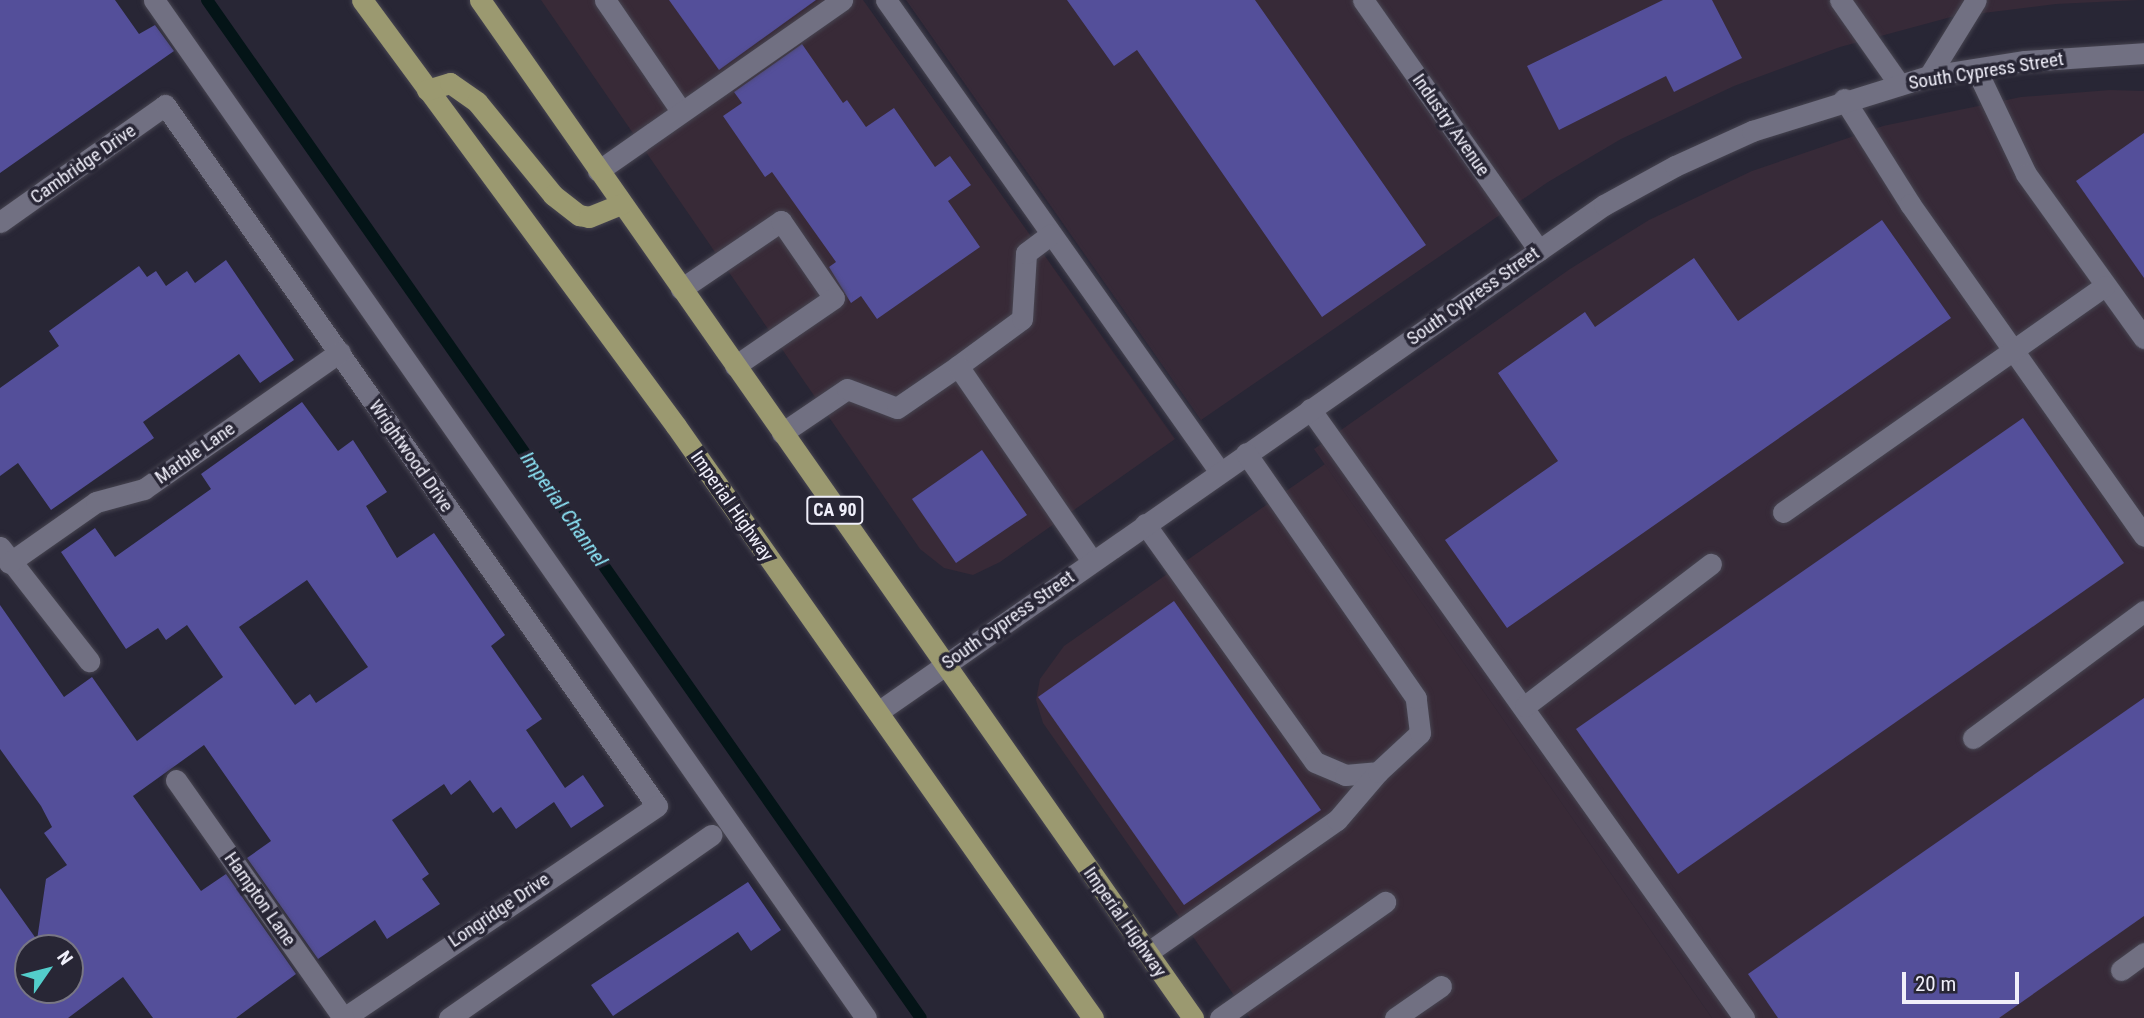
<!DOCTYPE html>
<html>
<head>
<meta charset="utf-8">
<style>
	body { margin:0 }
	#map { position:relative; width:2144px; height:1018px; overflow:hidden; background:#282635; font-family:"Roboto Condensed",sans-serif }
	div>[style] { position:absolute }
	.commercial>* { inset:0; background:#382a37 }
	.industrial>* { inset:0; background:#372a38 }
	.stream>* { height:12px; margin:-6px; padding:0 6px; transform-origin:6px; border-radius:6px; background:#041417 }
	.building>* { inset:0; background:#544f9a }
	.roads { filter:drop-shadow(0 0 2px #474551) drop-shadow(0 0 2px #474551) }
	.minor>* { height:21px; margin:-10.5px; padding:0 10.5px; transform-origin:10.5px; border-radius:10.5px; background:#717082 }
	.major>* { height:21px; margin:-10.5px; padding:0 10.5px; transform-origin:10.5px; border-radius:10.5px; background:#9b9970 }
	span { translate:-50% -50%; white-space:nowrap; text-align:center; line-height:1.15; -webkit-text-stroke:7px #282635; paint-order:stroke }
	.shield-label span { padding:2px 5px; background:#282635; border:2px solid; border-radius:5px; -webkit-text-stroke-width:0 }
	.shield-label { font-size:18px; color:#f0effa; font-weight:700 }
	.street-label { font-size:19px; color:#f0effa }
	.water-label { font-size:21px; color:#8de6f8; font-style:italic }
	.north { position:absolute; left:14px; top:934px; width:70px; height:70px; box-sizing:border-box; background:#282635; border:2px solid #787684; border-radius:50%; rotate:55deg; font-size:19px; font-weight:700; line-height:28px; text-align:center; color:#f0effa }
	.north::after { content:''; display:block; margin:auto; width:24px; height:32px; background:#53cdcb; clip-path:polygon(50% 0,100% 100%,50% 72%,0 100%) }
	.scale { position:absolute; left:1902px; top:972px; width:117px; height:32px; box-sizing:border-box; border:4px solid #f0effa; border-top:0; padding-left:9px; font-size:21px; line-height:24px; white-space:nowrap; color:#f0effa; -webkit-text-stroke:5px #282635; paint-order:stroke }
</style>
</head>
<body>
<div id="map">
	<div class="commercial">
		<i style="clip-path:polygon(541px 0,863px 0,1175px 439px,1000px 562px,973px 575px,944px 568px,920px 549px)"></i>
		<i style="clip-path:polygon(1325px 464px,1712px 1018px,1250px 1018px,1043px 723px,1036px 700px,1040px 679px,1064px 646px)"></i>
	</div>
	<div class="industrial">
		<i style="clip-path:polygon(906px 0,2139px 0,2056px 4px,1951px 17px,1840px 47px,1734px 86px,1621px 139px,1548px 182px,1201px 420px)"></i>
		<i style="clip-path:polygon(2110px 90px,2144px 91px,2144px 1018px,1712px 1018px,1314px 449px,1570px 269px,1649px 220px,1752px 171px,1883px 126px,2021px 97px)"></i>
	</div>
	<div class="stream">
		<i style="left:207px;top:0;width:1243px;rotate:54.96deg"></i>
	</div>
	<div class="building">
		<i style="clip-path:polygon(0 0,115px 0,139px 34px,155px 25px,174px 51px,0 173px)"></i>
		<i style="clip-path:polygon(669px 0,816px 0,719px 70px)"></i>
		<i style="clip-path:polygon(1067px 0,1255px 0,1426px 245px,1322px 317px,1137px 50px,1114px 66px)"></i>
		<i style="clip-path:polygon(1663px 0,1712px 0,1742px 58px,1674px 92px,1666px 76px,1559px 130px,1527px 66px)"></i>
		<i style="clip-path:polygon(802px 44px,843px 103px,847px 100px,866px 127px,894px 108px,935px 167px,950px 156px,971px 185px,948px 201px,980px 247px,877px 319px,861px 296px,851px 303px,829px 267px,836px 262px,772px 172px,765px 177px,723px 116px,742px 103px,734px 92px)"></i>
		<i style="clip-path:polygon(2144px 133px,2144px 278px,2076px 181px)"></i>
		<i style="clip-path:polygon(1882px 220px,1951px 318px,1507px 628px,1445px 540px,1558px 461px,1498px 373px,1585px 312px,1595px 327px,1694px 258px,1738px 321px)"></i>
		<i style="clip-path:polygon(226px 260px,294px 360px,260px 383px,239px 354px,143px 422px,154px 438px,51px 510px,18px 463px,0 476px,0 388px,59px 346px,49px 331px,139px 266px,147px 277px,156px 271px,166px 286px,187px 271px,195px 283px)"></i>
		<i style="clip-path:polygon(evenodd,302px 402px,338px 451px,353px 440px,387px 492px,366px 506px,397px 558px,434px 533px,505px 635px,491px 646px,542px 719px,526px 730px,565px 788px,583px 775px,604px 806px,571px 828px,554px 802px,516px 829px,501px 807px,493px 813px,470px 780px,451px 795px,444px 784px,392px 820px,429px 874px,422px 879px,440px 904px,387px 939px,375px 920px,318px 959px,247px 858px,271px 841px,204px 745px,133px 796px,201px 891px,226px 874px,296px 974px,236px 1018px,153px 1018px,123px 977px,68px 1018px,0 1018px,0 888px,37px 940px,46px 879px,67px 865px,44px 833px,52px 827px,41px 806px,0 749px,0 605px,64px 697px,92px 677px,137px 741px,223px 677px,187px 625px,166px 640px,158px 628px,126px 649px,61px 552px,95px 528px,115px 557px,211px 489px,201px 474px,302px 402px,307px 580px,368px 667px,316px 703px,310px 694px,295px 705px,239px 627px,307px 580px,302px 402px,28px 948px,70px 948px,70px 990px,28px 990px,28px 948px)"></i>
		<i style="clip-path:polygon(2023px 418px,2124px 563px,1678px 874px,1576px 729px)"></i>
		<i style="clip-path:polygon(982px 450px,1027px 515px,956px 563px,912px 499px)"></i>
		<i style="clip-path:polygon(1174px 601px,1321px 810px,1184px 905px,1038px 697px)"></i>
		<i style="clip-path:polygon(2144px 698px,2144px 916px,1999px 1018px,1778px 1018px,1748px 974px)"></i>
		<i style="clip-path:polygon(748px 882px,781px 930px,751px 951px,738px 932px,613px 1016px,591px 985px)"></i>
	</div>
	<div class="roads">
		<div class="minor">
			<i style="left:154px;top:0;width:1242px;rotate:55.03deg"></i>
			<i style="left:605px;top:0;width:135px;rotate:55.6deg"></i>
			<i style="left:886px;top:0;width:578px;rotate:54.72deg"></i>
			<i style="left:1363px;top:0;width:306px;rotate:54.9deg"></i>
			<i style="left:1840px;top:0;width:103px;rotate:54.9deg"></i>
			<i style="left:1976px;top:69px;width:116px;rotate:64.5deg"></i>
			<i style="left:2026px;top:174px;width:202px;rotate:54.3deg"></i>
			<i style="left:1929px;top:76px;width:89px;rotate:-58.3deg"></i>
			<i style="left:1844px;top:99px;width:124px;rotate:57.8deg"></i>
			<i style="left:1910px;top:204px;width:406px;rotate:54.8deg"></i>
			<i style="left:598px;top:171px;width:298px;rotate:-35deg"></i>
			<i style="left:0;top:222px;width:202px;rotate:-35.3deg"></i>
			<i style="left:165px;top:105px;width:856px;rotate:54.94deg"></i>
			<i style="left:657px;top:806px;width:378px;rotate:145.9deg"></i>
			<i style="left:681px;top:289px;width:121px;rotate:-34.2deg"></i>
			<i style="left:781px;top:221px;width:93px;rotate:55.5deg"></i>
			<i style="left:834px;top:298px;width:120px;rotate:145.5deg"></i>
			<i style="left:958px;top:366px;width:79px;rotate:-36.3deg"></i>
			<i style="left:1022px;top:319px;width:66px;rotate:-86.5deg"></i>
			<i style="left:1026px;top:253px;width:31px;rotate:-37deg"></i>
			<i style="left:1310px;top:409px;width:748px;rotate:54.52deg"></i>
			<i style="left:782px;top:433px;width:78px;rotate:-34.1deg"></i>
			<i style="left:847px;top:389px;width:53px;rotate:20.8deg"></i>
			<i style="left:897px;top:408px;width:74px;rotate:-34.5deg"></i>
			<i style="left:958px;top:366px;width:237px;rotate:55.5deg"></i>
			<i style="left:1783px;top:512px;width:393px;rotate:-35.1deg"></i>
			<i style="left:1145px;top:524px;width:292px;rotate:54.5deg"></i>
			<i style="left:1315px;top:762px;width:33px;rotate:23deg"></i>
			<i style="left:1345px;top:775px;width:33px;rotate:-5deg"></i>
			<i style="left:0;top:547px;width:145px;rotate:52deg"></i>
			<i style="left:9px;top:563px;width:106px;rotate:-35deg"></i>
			<i style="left:96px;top:502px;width:50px;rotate:-15.2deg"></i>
			<i style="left:144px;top:489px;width:239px;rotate:-35deg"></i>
			<i style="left:1525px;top:706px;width:234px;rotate:-37.4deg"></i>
			<i style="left:878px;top:712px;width:886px;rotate:-34.93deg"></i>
			<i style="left:1604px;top:205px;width:81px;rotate:-28.8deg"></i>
			<i style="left:1675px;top:166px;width:85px;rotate:-24.4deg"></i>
			<i style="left:1752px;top:131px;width:185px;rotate:-17.3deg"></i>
			<i style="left:1929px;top:76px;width:97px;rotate:-8.9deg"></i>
			<i style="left:2025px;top:61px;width:119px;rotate:-3.8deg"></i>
			<i style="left:1973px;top:738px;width:213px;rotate:-36.6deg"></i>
			<i style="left:176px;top:780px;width:291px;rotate:54.9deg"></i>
			<i style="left:1147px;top:953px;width:232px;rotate:-35deg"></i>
			<i style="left:1337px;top:820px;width:63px;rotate:-49.5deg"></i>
			<i style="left:1378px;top:772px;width:57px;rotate:-42.9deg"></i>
			<i style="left:1420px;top:733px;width:35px;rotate:-97deg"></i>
			<i style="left:1416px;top:698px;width:298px;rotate:-124.8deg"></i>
			<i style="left:2121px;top:970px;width:29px;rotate:-36deg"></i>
			<i style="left:449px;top:1018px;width:320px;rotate:-34.9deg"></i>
			<i style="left:1220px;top:1018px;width:202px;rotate:-35.1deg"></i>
			<i style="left:1395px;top:1018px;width:56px;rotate:-34.8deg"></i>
		</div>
		<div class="major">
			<i style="left:362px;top:0;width:529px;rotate:53.61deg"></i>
			<i style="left:676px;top:426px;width:724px;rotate:54.84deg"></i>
			<i style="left:480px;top:0;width:1243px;rotate:54.99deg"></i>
			<i style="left:427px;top:90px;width:24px;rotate:-17deg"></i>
			<i style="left:450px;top:83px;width:33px;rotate:35deg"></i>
			<i style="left:477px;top:102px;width:120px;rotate:50.7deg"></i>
			<i style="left:553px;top:195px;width:33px;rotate:38deg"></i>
			<i style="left:579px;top:215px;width:10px;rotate:11deg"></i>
			<i style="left:589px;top:217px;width:35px;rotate:-22deg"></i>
		</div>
	</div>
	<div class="shield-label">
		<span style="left:835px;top:510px">CA 90</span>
	</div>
	<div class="street-label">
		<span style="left:1986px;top:71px;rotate:-9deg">South Cypress Street</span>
		<span style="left:1451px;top:125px;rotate:55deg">Industry Avenue</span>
		<span style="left:83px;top:164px;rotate:-35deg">Cambridge Drive</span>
		<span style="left:1473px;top:296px;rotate:-35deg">South Cypress Street</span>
		<span style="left:195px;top:453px;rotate:-35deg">Marble Lane</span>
		<span style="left:411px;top:456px;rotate:55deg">Wrightwood Drive</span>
		<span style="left:732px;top:506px;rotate:55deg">Imperial Highway</span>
		<span style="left:1008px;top:620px;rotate:-35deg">South Cypress Street</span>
		<span style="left:260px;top:899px;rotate:55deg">Hampton Lane</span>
		<span style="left:499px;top:910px;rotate:-34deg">Longridge Drive</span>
		<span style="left:1125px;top:922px;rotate:55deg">Imperial Highway</span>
	</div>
	<div class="water-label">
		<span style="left:564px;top:509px;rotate:55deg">Imperial Channel</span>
	</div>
	<div class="north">N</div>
	<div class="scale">20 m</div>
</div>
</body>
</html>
